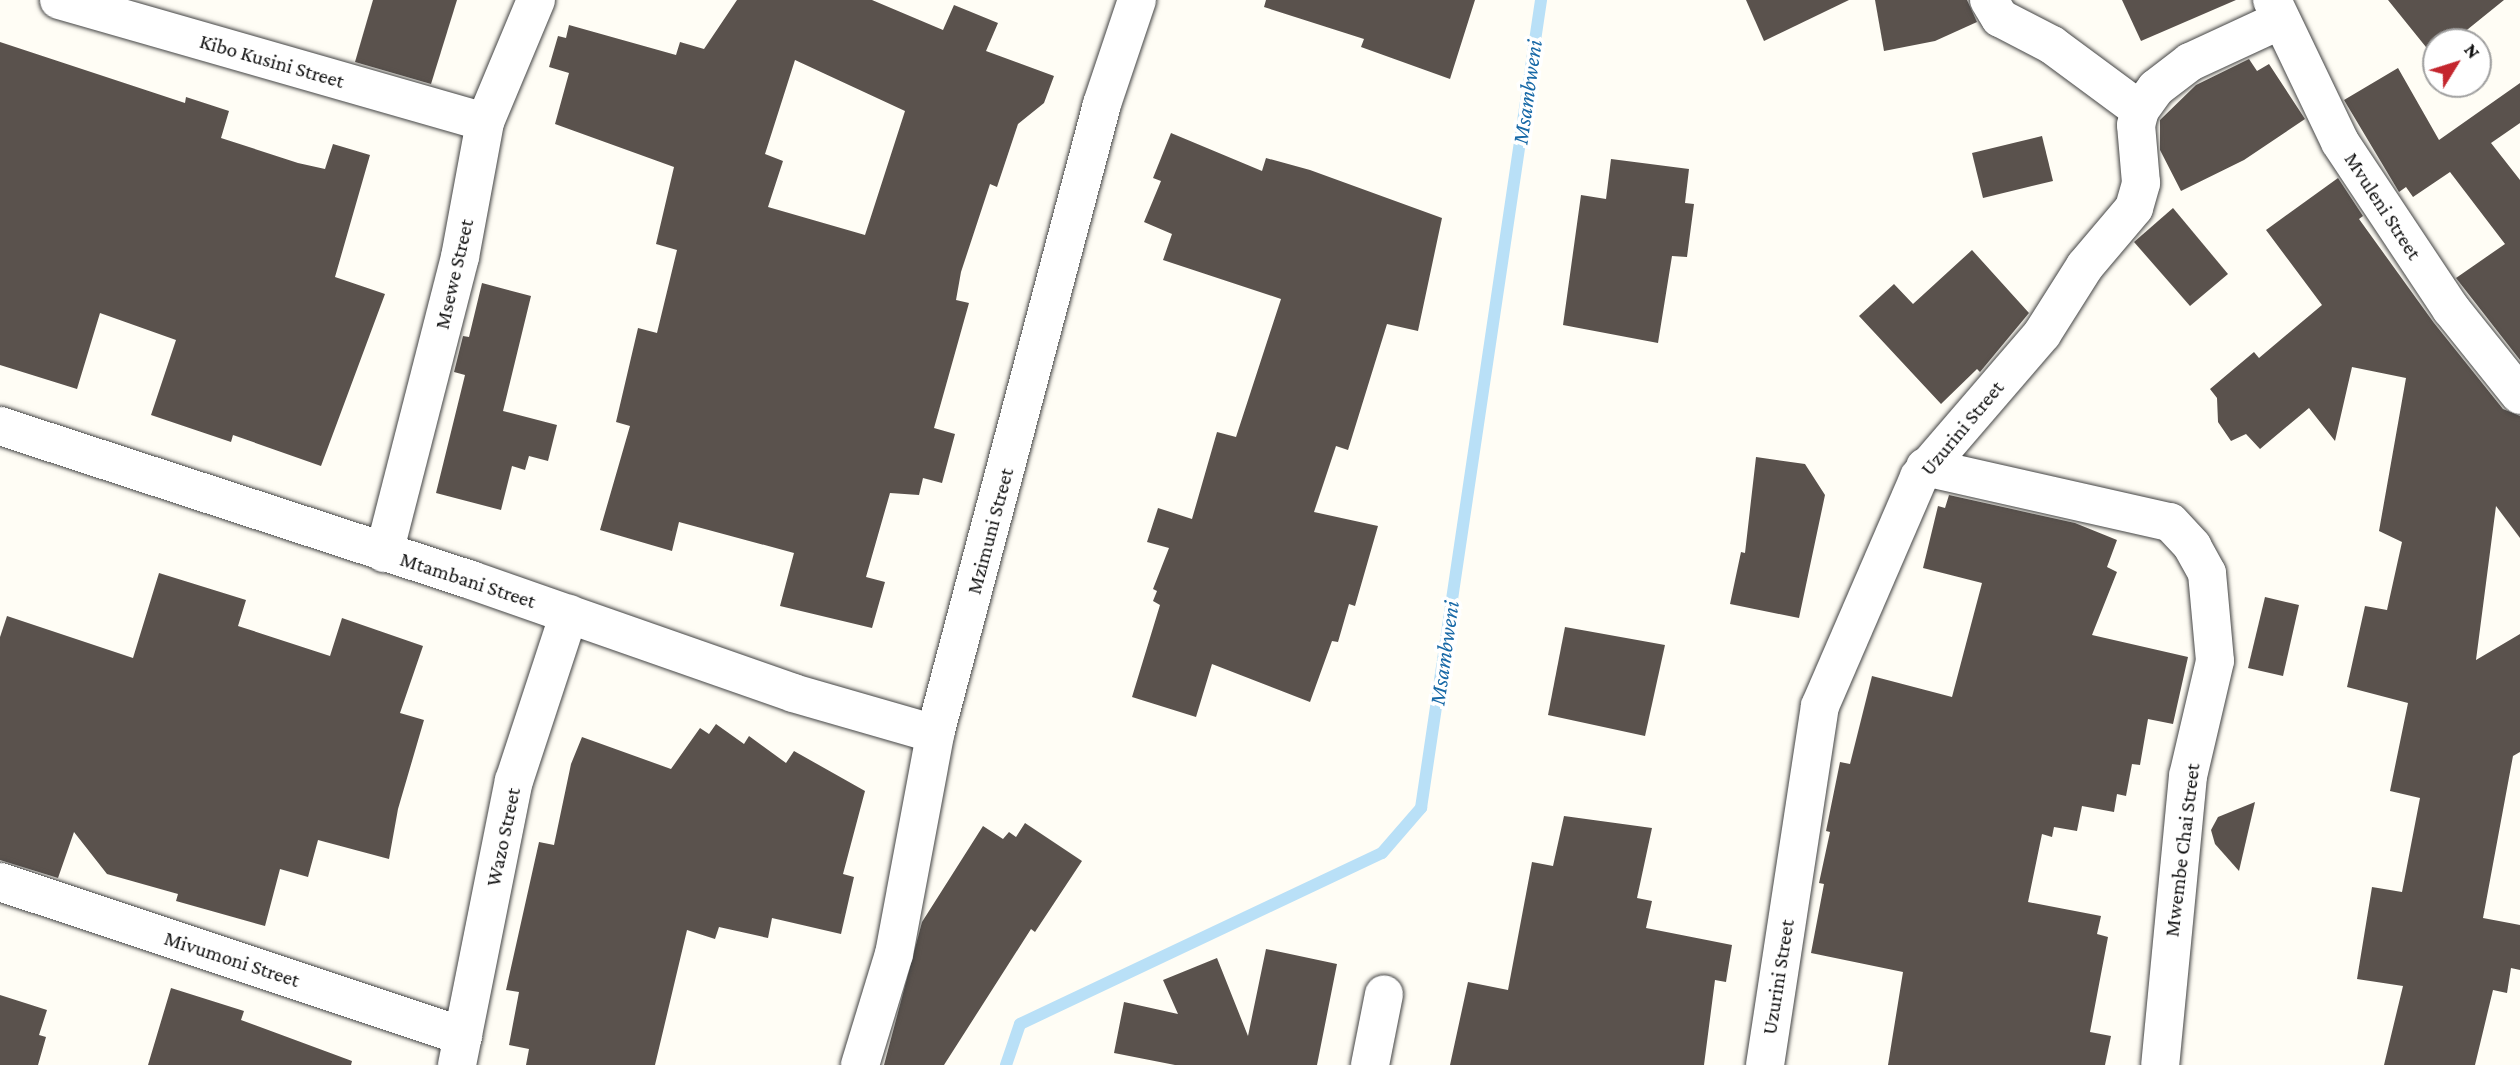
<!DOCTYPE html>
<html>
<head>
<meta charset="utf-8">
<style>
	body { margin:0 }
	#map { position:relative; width:2520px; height:1065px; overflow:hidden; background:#fffdf5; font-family:"Crimson Pro",serif }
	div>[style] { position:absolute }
	.stream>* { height:12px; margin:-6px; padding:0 6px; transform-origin:6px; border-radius:6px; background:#b9e0f7 }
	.building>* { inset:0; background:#5a524d }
	.roads { filter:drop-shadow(0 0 2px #444) drop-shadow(0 0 2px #444) }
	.minor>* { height:38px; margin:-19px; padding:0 19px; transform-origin:19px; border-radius:19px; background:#fff }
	span { translate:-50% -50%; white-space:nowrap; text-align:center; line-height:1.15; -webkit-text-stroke:7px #fff; paint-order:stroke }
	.street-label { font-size:21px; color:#111 }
	.water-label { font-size:23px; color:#1768a6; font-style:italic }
	.north { position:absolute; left:2422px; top:28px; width:70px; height:70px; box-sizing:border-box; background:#fff; border:2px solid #a0a0a0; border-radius:50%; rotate:52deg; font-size:19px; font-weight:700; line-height:28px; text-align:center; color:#111 }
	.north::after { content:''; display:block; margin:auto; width:24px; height:32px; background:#c4262e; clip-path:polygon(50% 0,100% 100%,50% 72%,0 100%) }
</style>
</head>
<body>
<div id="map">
	<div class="stream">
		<i style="left:1006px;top:1065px;width:43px;rotate:-71.1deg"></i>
		<i style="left:1020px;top:1024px;width:400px;rotate:-25.3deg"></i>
		<i style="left:1382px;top:853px;width:60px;rotate:-49.1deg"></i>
		<i style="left:1421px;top:808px;width:817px;rotate:-81.55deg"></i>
	</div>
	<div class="building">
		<i style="clip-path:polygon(373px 0,457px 0,431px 84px,355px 62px)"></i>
		<i style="clip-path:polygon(evenodd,737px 0,872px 0,943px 30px,954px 5px,998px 23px,986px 51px,1054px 76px,1044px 103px,1018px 124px,997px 187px,990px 184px,961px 272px,956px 300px,969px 303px,934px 428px,955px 434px,942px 483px,923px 478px,919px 495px,890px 493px,866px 577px,885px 582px,872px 628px,780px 606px,794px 553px,679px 522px,672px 551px,600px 530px,630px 426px,616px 422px,638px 328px,657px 333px,677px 250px,656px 244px,674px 167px,555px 124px,569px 73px,549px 67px,558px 36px,566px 38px,569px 25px,676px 55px,680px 42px,704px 49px,737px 0,795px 60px,905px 111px,865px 235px,768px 207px,783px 161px,765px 154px,795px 60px)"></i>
		<i style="clip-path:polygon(1266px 0,1475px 0,1450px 79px,1361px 47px,1364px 39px,1264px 7px)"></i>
		<i style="clip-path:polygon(1746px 0,1849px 0,1764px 41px)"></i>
		<i style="clip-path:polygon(1875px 0,1967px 0,1977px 22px,1935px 41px,1884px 51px)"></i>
		<i style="clip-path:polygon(2122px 0,2236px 0,2141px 41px)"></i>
		<i style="clip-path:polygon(2388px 0,2504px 0,2452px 42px,2436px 42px,2434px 57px)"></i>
		<i style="clip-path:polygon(0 42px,185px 103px,186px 97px,229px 111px,221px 138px,298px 163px,325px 169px,333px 144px,370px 155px,335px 277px,385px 294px,321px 466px,233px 435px,231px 442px,151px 415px,176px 340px,100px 313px,77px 389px,0 365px)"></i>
		<i style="clip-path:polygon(2249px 59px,2257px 71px,2269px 64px,2305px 119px,2244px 160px,2181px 191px,2160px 150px,2160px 120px,2196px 85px)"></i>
		<i style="clip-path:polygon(2398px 68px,2439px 140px,2520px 83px,2520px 123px,2491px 143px,2520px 180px,2520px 360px,2456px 278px,2505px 244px,2450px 172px,2413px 197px,2406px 187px,2399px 192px,2344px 100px)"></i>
		<i style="clip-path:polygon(1171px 133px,1262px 171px,1266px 158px,1310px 170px,1442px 218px,1418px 331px,1387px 324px,1348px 450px,1336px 446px,1314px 512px,1378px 526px,1355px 606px,1349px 604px,1338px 642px,1332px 641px,1310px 702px,1212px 664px,1196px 717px,1132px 697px,1160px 605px,1153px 601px,1157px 591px,1153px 589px,1169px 548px,1147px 542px,1158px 508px,1192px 519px,1217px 432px,1236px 437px,1281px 299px,1163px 260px,1172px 234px,1144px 222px,1161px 181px,1153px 178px)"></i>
		<i style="clip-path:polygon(2042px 136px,2053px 181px,1983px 198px,1972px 153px)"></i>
		<i style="clip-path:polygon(1611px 159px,1689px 169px,1685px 203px,1694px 204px,1687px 257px,1672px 256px,1658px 343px,1563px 325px,1581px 195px,1606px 199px)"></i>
		<i style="clip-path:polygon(2338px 178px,2363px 216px,2359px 219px,2434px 323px,2503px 409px,2520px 416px,2520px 538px,2496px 506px,2476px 660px,2520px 634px,2520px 752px,2513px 756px,2483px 918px,2520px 925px,2520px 970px,2511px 968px,2507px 993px,2493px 990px,2475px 1065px,2384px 1065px,2403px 986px,2357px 979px,2372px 887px,2402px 892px,2420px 798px,2390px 791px,2408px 703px,2347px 687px,2365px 606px,2387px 610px,2402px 542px,2379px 531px,2406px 378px,2352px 367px,2335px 441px,2309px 408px,2260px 449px,2246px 434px,2231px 441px,2218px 422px,2217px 398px,2210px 389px,2254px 352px,2259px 358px,2322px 305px,2266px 230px)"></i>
		<i style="clip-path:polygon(2173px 208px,2228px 274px,2190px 306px,2134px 242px)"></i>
		<i style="clip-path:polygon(1972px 250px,2029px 313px,1980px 372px,1977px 369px,1941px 404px,1859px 316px,1894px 284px,1913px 304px)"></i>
		<i style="clip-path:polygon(482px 283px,531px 296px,503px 411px,557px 425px,548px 461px,529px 456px,525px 470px,512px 466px,501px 510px,436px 493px,465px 375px,454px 372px,463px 336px,469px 337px)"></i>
		<i style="clip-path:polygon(1756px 457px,1805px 464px,1825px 495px,1799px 618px,1730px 604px,1741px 552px,1745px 553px)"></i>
		<i style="clip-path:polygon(1949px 495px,2075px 523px,2117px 540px,2107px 567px,2117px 572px,2092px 635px,2188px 657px,2173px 724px,2148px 719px,2140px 765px,2132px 764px,2126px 796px,2117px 794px,2114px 812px,2082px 806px,2077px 831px,2054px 827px,2052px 837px,2042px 834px,2028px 902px,2101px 916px,2097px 934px,2108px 937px,2090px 1032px,2111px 1036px,2105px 1065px,1888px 1065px,1903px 972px,1811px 953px,1824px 884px,1819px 883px,1830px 832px,1826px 831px,1840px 762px,1850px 764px,1872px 676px,1952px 697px,1982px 583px,1923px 568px,1938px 506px,1945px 508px)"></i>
		<i style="clip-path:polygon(159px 573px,246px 600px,238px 626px,330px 656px,342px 618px,423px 646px,400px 713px,424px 720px,398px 809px,389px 859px,318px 840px,308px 877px,280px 869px,265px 926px,176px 901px,178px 894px,107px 874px,74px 832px,58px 878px,0 860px,0 637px,7px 616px,133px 658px)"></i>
		<i style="clip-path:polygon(2265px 597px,2299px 605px,2283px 676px,2248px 668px)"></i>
		<i style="clip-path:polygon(1565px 627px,1665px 645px,1645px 736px,1548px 715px)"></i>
		<i style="clip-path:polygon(716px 724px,744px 744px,749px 736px,786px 763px,794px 751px,865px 791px,843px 874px,854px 877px,841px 934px,772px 918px,768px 938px,719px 927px,715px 939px,687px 930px,655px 1065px,526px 1065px,529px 1049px,509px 1045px,519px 992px,506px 990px,539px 842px,554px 845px,571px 764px,582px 737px,671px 769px,700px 728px,709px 734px)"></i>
		<i style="clip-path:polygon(2255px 802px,2239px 871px,2215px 844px,2211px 830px,2218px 817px)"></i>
		<i style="clip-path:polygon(1564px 816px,1652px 828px,1637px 898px,1652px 901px,1646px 928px,1732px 945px,1726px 982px,1715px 980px,1704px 1065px,1450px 1065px,1468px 982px,1508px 990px,1532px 862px,1553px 866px)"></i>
		<i style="clip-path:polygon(1025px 823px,1082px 861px,1035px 932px,1031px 929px,944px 1065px,884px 1065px,922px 922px,983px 826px,1003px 839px,1009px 832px,1016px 837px)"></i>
		<i style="clip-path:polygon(1266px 949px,1337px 964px,1317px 1065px,1175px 1065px,1114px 1053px,1124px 1002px,1178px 1014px,1163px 980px,1217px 958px,1248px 1036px)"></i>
		<i style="clip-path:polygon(171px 988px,244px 1011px,241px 1020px,352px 1061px,351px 1065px,148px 1065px)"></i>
		<i style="clip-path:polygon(0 995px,47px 1010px,39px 1035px,46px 1037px,38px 1065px,0 1065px)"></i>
	</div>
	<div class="roads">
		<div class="minor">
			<i style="left:59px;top:0;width:443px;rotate:16deg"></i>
			<i style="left:1989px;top:0;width:21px;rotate:59deg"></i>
			<i style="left:2000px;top:18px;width:59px;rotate:27.4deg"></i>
			<i style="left:2052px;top:45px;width:109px;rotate:36.5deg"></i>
			<i style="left:2272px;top:0;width:157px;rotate:64.4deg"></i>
			<i style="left:2340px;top:142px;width:201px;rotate:56.4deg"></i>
			<i style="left:2451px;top:309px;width:110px;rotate:51.3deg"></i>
			<i style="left:0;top:426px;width:496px;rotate:18.1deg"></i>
			<i style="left:471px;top:580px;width:341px;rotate:19.3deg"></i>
			<i style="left:793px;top:693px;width:148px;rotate:16.1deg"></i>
			<i style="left:1925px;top:467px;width:251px;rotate:12.7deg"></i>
			<i style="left:2170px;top:522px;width:33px;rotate:47deg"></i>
			<i style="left:2192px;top:546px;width:31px;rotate:61deg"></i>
			<i style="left:2207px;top:573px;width:88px;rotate:84.8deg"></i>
			<i style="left:2215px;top:661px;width:118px;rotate:103.2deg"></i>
			<i style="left:2188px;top:776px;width:290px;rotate:95.5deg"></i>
			<i style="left:384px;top:553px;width:306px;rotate:-75.6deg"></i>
			<i style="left:460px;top:257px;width:137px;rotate:-79.5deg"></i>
			<i style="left:485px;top:122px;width:132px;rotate:-67.3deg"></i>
			<i style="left:0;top:882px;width:488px;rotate:18.4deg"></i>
			<i style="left:457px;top:1065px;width:290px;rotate:-78.7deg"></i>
			<i style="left:514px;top:781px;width:176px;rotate:-71.8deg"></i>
			<i style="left:860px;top:1065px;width:116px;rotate:-73deg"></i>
			<i style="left:894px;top:954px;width:224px;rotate:-79.4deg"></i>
			<i style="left:935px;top:734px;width:652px;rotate:-75.15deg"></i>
			<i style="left:1102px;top:104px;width:110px;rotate:-71.4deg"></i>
			<i style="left:1370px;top:1065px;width:72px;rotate:-78.8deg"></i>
			<i style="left:1765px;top:1065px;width:363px;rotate:-81.3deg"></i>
			<i style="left:1820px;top:706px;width:249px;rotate:-66.6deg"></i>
			<i style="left:1919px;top:477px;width:189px;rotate:-49.3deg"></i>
			<i style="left:2042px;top:334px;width:80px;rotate:-57.7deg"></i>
			<i style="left:2085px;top:266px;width:76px;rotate:-49.8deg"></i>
			<i style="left:2134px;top:208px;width:26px;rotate:-74deg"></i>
			<i style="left:2141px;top:183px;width:58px;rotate:-94.9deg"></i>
			<i style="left:2136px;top:125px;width:16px;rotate:-75deg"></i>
			<i style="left:2140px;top:110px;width:27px;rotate:-54deg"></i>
			<i style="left:2156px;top:88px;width:43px;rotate:-37.4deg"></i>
			<i style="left:2190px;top:62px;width:100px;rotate:-24.8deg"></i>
		</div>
	</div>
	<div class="street-label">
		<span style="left:272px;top:61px;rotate:16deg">Kibo Kusini Street</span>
		<span style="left:2383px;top:206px;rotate:57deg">Mvuleni Street</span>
		<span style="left:454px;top:274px;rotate:-77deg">Msewe Street</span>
		<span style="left:1962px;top:428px;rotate:-50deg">Uzurini Street</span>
		<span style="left:990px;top:531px;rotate:-75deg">Mzimuni Street</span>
		<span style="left:468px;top:580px;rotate:18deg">Mtambani Street</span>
		<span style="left:503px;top:837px;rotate:-78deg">Wazo Street</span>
		<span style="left:2182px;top:850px;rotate:-83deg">Mwembe Chai Street</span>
		<span style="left:232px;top:959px;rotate:18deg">Mivumoni Street</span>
		<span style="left:1778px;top:977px;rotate:-81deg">Uzurini Street</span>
	</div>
	<div class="water-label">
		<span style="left:1527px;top:92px;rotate:-82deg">Msambweni</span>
		<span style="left:1444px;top:653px;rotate:-82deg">Msambweni</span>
	</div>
	<div class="north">N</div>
</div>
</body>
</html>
